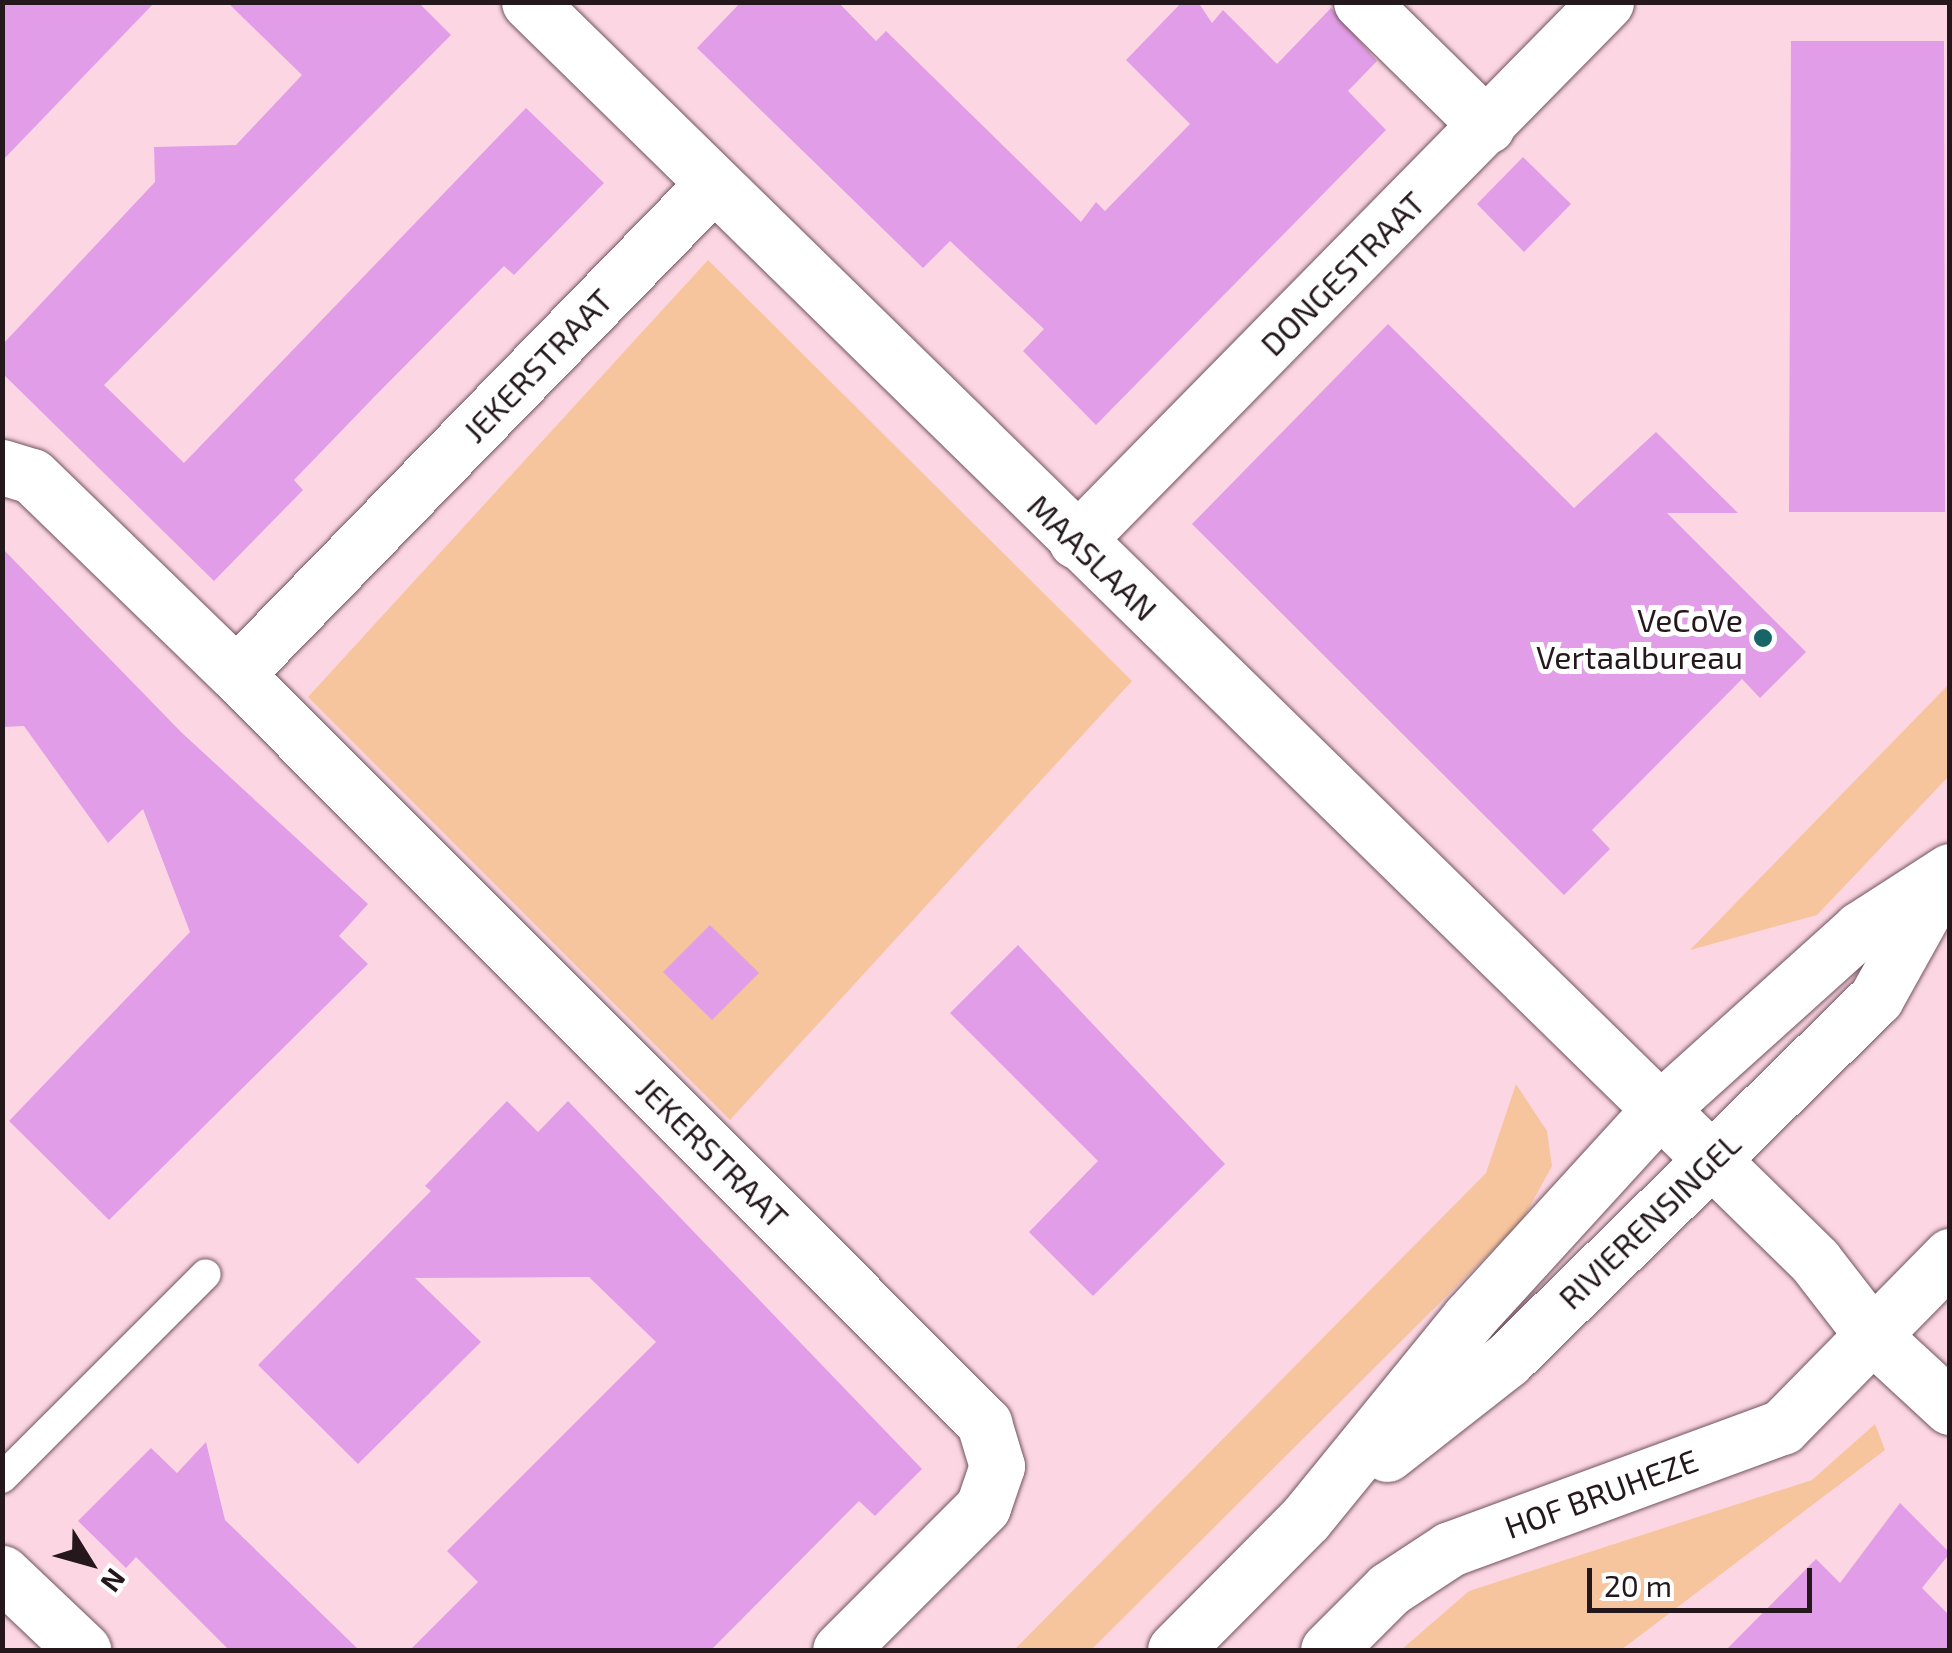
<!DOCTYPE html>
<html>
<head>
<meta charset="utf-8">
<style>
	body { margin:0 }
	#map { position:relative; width:1952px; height:1653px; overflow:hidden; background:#fcd7e3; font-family:"Exo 2",sans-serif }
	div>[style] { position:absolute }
	.green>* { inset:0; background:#f7c59d }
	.building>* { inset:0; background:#e19de7 }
	.roads { filter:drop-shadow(0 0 2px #72535e) drop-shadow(0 0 2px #72535e) }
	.service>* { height:30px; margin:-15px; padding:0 15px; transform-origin:15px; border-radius:15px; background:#fff }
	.minor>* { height:55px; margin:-27.5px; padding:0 27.5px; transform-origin:27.5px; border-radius:27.5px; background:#fff }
	.tertiary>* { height:55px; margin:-27.5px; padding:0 27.5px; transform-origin:27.5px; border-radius:27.5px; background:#fff }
	.dots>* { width:28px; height:28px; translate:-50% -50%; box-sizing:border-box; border:5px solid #fff; border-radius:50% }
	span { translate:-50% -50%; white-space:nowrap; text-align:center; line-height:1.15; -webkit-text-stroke:10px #fff; paint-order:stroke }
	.street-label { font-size:32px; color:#24181c }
	.poi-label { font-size:32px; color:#24181c }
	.right { translate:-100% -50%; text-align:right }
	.frame { position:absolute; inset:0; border:5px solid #24181c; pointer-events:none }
	.north { position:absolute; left:40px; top:1513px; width:100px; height:100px; -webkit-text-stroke:8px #fff; paint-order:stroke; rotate:127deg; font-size:28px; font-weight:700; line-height:40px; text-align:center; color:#24181c }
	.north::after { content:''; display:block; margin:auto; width:35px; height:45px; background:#24181c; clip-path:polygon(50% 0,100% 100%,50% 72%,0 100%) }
	.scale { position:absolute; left:1587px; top:1568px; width:225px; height:45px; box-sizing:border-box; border:5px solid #24181c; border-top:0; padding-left:12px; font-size:30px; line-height:35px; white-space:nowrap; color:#24181c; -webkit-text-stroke:8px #fff; paint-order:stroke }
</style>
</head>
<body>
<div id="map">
	<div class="green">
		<i style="clip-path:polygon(708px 260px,1132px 681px,730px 1120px,308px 697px)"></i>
		<i style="clip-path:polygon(1949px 684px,1949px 776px,1817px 915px,1690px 950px)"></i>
		<i style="clip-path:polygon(1516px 1084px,1547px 1131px,1552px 1166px,1522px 1221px,1091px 1650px,1014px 1650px,1486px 1173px)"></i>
		<i style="clip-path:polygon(1875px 1424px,1885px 1450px,1621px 1650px,1401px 1650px,1469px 1591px,1812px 1480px)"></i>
	</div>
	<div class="building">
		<i style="clip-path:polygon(2px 2px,155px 2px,2px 161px)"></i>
		<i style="clip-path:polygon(227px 2px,418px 2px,451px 35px,104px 385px,184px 463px,526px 108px,604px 183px,514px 275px,504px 266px,377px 394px,294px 480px,303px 490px,214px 581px,2px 373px,2px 345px,155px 182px,154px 147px,236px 145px,302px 75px)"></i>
		<i style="clip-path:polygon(741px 2px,838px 2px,876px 41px,886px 31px,1081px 222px,1096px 202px,1105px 211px,1190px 124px,1126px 60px,1182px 2px,1198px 2px,1212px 23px,1223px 10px,1277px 64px,1331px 8px,1377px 61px,1348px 91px,1386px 130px,1096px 425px,1023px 351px,1044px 329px,950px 241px,923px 268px,697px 48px)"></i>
		<i style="clip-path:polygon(1791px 41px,1944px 41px,1945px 512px,1789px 512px)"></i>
		<i style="clip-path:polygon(1523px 157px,1571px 204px,1524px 252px,1477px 204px)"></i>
		<i style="clip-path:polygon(1388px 324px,1574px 508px,1656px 432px,1738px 513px,1667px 513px,1806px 652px,1760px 698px,1742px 679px,1592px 830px,1610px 849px,1564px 895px,1192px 524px)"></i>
		<i style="clip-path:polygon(2px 548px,181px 732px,368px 904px,339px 936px,368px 964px,109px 1220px,9px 1121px,190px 932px,143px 809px,108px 843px,24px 726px,2px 727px)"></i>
		<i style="clip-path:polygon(710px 925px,759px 973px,712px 1020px,663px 972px)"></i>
		<i style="clip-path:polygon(1018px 945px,1225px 1164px,1093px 1296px,1029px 1232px,1098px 1161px,950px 1013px)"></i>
		<i style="clip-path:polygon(507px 1101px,538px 1132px,568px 1101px,922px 1469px,875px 1516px,859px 1501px,711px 1650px,410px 1650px,478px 1582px,447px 1551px,656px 1342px,589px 1277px,415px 1278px,481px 1342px,358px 1464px,258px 1365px,431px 1191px,425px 1186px)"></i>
		<i style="clip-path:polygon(206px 1442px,225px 1520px,359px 1650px,229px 1650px,136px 1557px,126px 1568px,78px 1521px,151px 1448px,177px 1473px)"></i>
		<i style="clip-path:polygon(1900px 1503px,1950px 1553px,1922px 1588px,1950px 1616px,1950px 1650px,1726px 1650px,1816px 1559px,1840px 1583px)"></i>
	</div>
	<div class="roads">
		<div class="service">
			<i style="left:2px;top:1478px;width:288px;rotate:-45deg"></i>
		</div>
		<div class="minor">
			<i style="left:529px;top:2px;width:1800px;rotate:44.39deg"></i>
			<i style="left:1815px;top:1261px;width:95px;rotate:52.3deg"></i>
			<i style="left:1873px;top:1336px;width:105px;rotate:42.7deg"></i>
			<i style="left:1361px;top:2px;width:177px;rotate:44.5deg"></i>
			<i style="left:2px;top:467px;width:31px;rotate:17deg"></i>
			<i style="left:32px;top:476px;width:284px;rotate:44.1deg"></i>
			<i style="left:236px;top:674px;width:1059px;rotate:45.04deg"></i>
			<i style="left:984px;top:1423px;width:45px;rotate:73.2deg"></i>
			<i style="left:997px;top:1466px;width:43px;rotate:108.9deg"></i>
			<i style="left:983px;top:1507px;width:202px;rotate:135deg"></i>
			<i style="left:1076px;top:541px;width:756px;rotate:-45.48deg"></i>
			<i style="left:236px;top:674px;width:684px;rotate:-45.77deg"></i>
			<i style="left:2px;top:1573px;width:112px;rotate:43.5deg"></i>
			<i style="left:1328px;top:1650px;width:86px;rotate:-45deg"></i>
			<i style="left:1389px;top:1589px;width:73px;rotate:-33.3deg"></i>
			<i style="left:1450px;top:1549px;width:354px;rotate:-20.2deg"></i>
			<i style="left:1782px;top:1427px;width:240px;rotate:-45.5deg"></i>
		</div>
		<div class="tertiary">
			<i style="left:1387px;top:1454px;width:152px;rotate:-38.1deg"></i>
			<i style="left:1507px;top:1360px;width:517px;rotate:-44.45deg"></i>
			<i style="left:1876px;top:998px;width:134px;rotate:-60.9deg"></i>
			<i style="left:1175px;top:1650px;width:186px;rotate:-45.2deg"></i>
			<i style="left:1306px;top:1518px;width:258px;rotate:-50.8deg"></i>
			<i style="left:1469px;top:1318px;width:279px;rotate:-47.6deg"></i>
			<i style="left:1657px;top:1112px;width:273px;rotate:-42deg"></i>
			<i style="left:1860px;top:929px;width:107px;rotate:-32.8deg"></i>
		</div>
	</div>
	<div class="dots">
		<i style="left:1763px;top:638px;background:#176566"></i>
	</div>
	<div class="street-label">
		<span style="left:1342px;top:273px;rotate:-45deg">DONGESTRAAT</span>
		<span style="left:537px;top:365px;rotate:-46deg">JEKERSTRAAT</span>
		<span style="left:1093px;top:557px;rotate:44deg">MAASLAAN</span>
		<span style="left:713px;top:1152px;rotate:45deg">JEKERSTRAAT</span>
		<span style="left:1649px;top:1220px;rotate:-44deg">RIVIERENSINGEL</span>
		<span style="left:1601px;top:1493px;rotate:-20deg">HOF BRUHEZE</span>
	</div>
	<div class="poi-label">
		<span class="right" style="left:1743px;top:638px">VeCoVe<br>Vertaalbureau</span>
	</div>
	<div class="frame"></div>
	<div class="north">N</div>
	<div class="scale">20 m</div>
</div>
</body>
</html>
